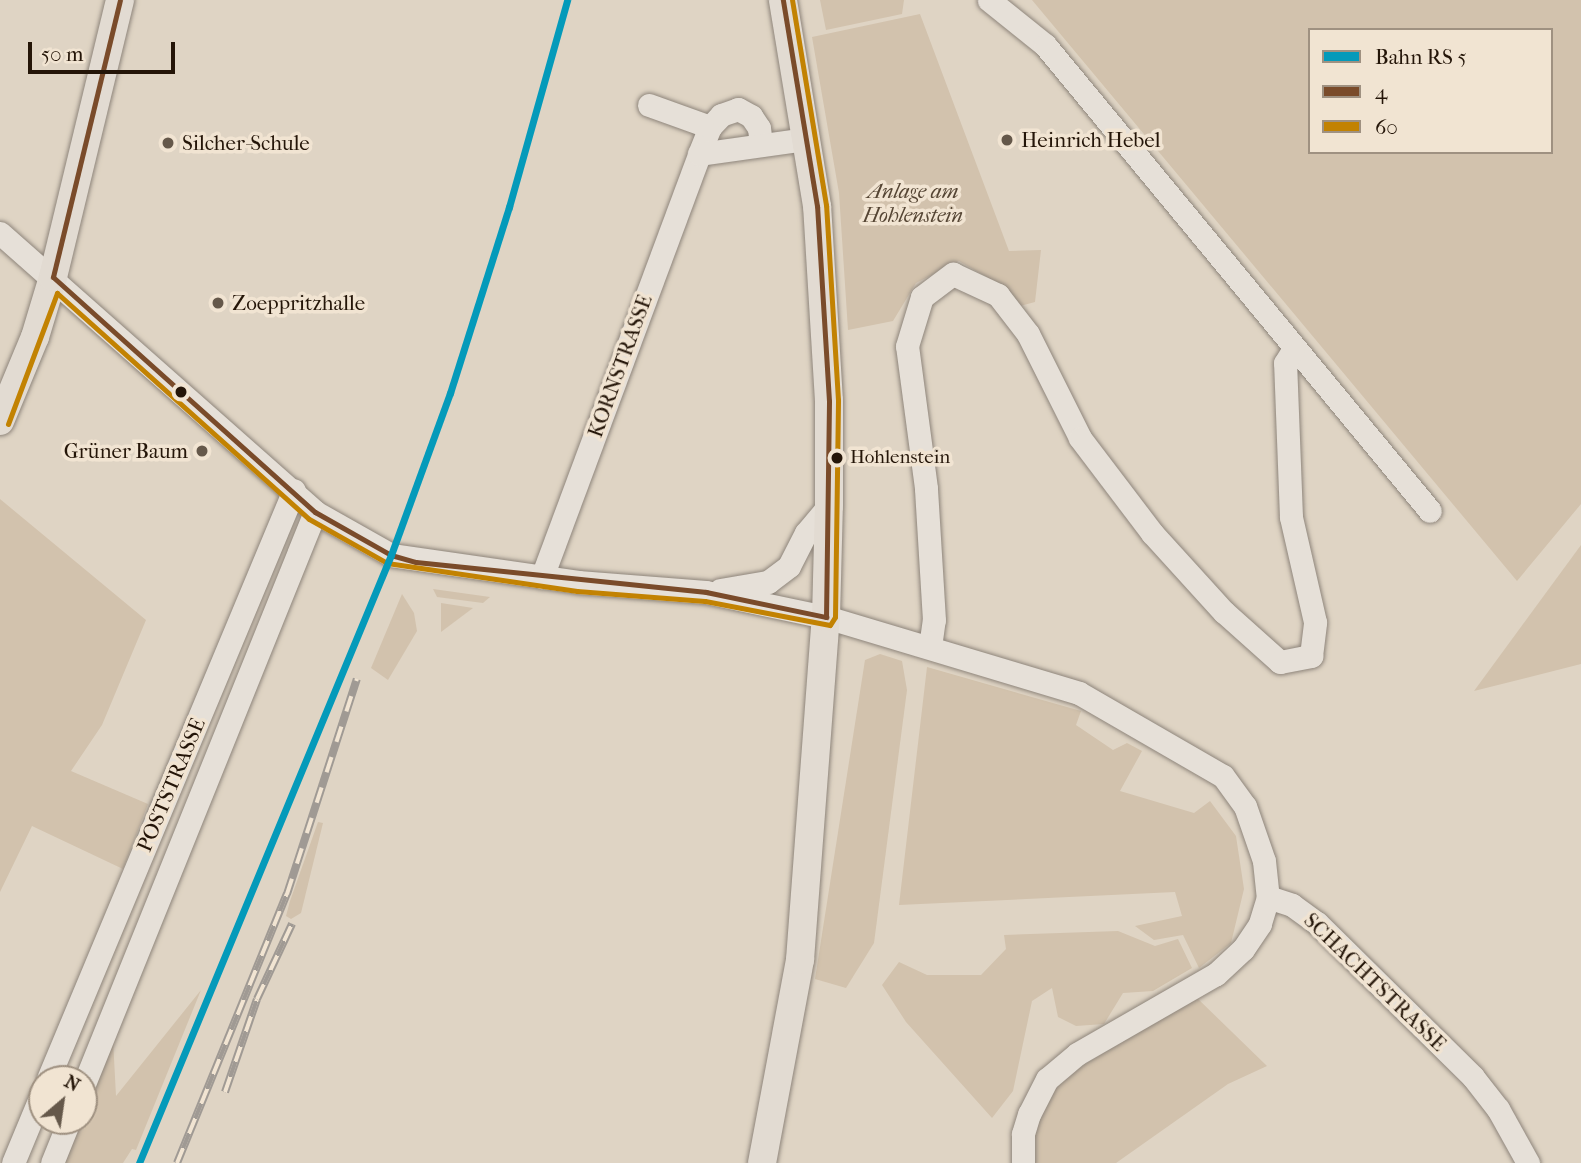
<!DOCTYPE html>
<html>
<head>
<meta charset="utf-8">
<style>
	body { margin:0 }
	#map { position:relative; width:1581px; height:1163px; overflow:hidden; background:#dfd4c4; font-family:"IM FELL French Canon",serif }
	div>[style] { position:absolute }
	.green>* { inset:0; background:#d2c2ad }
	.roads { filter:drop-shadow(0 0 2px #8e857b) drop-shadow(0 0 2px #8e857b) }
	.minor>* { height:23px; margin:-11.5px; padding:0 11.5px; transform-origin:11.5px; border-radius:11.5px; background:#e6e0d8 }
	.major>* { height:28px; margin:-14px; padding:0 14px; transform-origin:14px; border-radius:14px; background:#e2dbd2 }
	.rail>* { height:8px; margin-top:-4px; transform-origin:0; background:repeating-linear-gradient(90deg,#f1e4d2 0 16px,#a09a94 0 32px); box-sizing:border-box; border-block:2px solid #a09a94 }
	.bus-1>* { height:5px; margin:-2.5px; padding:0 2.5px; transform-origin:2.5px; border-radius:2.5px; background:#7a4b2a }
	.bus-2>* { height:5px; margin:-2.5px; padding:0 2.5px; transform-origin:2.5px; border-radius:2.5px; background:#c28202 }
	.rail-1>* { height:7px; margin:-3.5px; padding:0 3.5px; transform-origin:3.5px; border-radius:3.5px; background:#049aba }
	.dots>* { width:19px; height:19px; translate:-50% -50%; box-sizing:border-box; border:4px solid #f1e4d2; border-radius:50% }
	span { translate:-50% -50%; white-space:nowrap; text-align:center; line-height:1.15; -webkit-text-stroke:7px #f1e4d2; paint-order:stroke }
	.bus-label { font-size:19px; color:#241508 }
	.left { translate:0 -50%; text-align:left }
	.poi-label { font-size:21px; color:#241508 }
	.right { translate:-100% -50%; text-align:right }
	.park-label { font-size:21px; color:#554534; font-style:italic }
	.street-label { font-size:21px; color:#241508 }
	.legend { position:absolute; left:1308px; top:28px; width:245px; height:126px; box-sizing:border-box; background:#f1e4d2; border:2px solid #9f9181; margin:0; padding:9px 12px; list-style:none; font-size:21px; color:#241508 }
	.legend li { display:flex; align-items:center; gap:14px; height:35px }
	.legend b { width:35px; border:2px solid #9f9181 }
	.north { position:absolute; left:28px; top:1065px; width:70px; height:70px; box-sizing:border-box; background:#f1e4d2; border:2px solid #9f9181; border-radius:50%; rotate:29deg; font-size:19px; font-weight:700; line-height:28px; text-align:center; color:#241508 }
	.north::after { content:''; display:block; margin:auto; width:24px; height:32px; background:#65584a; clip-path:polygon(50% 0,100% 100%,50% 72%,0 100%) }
	.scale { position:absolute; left:28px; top:42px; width:147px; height:32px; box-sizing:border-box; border:4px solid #241508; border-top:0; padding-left:9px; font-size:21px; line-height:24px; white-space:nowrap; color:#241508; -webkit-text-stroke:5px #f1e4d2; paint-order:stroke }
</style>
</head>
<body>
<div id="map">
	<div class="green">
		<i style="clip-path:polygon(820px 0,904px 0,902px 14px,826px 30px)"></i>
		<i style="clip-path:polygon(evenodd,1032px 0,1581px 0,1581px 504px,1517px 581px,1032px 0,1310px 30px,1551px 30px,1551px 152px,1310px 152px,1310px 30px)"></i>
		<i style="clip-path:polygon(920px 14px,1009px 251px,1041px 250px,1035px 302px,1020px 306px,1002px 286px,959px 261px,916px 283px,893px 321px,848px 330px,839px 193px,812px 37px)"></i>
		<i style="clip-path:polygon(0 499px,146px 620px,102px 725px,71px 771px,148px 804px,123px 869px,32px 826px,0 892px)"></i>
		<i style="clip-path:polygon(1581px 545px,1581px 664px,1474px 691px)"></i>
		<i style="clip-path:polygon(433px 589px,490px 597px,483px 603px,437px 597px)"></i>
		<i style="clip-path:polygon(402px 594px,414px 613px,417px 631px,388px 680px,371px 668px)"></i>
		<i style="clip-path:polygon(441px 603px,473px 608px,441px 632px)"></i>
		<i style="clip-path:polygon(880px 654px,902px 661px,907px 690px,874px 943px,846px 988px,815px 979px,865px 660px)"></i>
		<i style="clip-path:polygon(927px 667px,1081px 711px,1076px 725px,1113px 750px,1127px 743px,1142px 751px,1120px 791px,1194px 813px,1210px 801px,1236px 836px,1244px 889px,1231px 943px,1199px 968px,1183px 935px,1154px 940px,1135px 926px,1182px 916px,1175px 892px,899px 905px)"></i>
		<i style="clip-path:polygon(318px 822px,323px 823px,301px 913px,291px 919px,286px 916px,290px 901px)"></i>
		<i style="clip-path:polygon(1118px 931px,1155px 946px,1178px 939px,1192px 968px,1153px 991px,1123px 993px,1104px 1024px,1076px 1026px,1058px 1017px,1052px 988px,1032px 1001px,1013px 1091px,992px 1118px,906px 1022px,882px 985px,899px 962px,927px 975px,981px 975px,1006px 949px,1004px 935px)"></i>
		<i style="clip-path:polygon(201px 990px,136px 1150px,132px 1149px,123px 1163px,64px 1163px,113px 1039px,116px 1096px)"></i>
		<i style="clip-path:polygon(1196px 997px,1267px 1066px,1228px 1084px,1116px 1163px,1031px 1163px,1035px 1117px,1059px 1080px)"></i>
	</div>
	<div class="roads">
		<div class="minor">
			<i style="left:989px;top:0;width:72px;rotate:38.8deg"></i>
			<i style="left:1045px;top:45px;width:604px;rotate:50.44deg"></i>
			<i style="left:649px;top:105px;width:65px;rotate:19.8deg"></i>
			<i style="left:699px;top:154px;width:29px;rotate:-68deg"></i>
			<i style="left:710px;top:127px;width:16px;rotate:-47deg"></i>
			<i style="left:721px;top:115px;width:18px;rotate:-19deg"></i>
			<i style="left:738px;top:109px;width:15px;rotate:28deg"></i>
			<i style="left:751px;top:116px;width:14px;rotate:56deg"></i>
			<i style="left:759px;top:128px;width:16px;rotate:83deg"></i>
			<i style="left:0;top:233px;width:421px;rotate:41.5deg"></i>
			<i style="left:315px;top:512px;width:87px;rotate:29.5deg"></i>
			<i style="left:391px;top:555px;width:189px;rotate:8.2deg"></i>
			<i style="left:578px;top:582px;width:128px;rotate:4.5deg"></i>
			<i style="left:706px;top:592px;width:123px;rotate:11.8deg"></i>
			<i style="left:826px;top:617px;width:264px;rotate:16.7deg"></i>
			<i style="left:1079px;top:693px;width:166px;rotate:30deg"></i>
			<i style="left:1223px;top:776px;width:37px;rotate:54deg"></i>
			<i style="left:1245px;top:806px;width:58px;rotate:70.9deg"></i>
			<i style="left:1264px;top:861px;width:36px;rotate:84deg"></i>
			<i style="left:1268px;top:897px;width:28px;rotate:107deg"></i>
			<i style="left:1260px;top:924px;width:30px;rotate:124deg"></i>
			<i style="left:1243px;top:949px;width:37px;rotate:137deg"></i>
			<i style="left:1216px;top:974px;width:160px;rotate:150.1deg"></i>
			<i style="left:1077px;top:1054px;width:39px;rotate:140deg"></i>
			<i style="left:1047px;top:1079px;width:39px;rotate:117deg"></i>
			<i style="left:1029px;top:1114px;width:21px;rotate:107deg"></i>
			<i style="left:1023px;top:1134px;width:29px;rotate:90deg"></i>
			<i style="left:542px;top:577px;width:451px;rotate:-69.6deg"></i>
			<i style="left:699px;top:154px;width:108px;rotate:-8deg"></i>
			<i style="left:720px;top:590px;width:49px;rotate:-9.5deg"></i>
			<i style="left:768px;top:582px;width:26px;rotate:-37deg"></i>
			<i style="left:789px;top:566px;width:37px;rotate:-63deg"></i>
			<i style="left:806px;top:533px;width:35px;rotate:-50deg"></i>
			<i style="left:930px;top:647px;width:27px;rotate:-82deg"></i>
			<i style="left:934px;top:620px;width:132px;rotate:-93.5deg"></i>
			<i style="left:926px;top:488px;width:143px;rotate:-97.6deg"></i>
			<i style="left:907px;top:346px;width:51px;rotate:-73deg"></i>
			<i style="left:922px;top:297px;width:39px;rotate:-37deg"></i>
			<i style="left:953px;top:274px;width:50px;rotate:25deg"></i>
			<i style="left:998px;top:295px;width:49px;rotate:52.4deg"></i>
			<i style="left:1028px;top:334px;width:116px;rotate:63.4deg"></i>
			<i style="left:1080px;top:438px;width:119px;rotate:52.8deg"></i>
			<i style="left:1152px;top:533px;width:107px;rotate:47.7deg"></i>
			<i style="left:1224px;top:612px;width:75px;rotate:41.8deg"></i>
			<i style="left:1280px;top:662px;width:32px;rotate:-11deg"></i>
			<i style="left:1311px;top:656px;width:34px;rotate:-83deg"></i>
			<i style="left:1315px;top:622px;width:108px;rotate:-102.9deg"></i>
			<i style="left:1291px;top:517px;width:154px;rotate:-92.2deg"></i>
			<i style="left:1285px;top:363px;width:15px;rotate:-58deg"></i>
			<i style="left:1268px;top:897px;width:25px;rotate:18deg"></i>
			<i style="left:1292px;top:905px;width:31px;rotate:36deg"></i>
			<i style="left:1317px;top:923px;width:219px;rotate:44.6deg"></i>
			<i style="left:1473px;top:1077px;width:41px;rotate:52deg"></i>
			<i style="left:1498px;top:1109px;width:62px;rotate:60.9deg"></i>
			<i style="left:48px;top:1079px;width:638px;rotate:-67.33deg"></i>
			<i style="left:84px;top:1084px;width:617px;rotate:-68.01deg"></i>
			<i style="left:13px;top:1163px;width:76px;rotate:-67.5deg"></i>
			<i style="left:52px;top:1163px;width:45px;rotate:-68deg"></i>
		</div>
		<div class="major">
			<i style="left:0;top:421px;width:91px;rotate:-67.4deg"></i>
			<i style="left:35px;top:337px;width:63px;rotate:-73.3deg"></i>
			<i style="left:53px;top:277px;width:285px;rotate:-76.4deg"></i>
			<i style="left:762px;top:1163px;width:207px;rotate:-79.4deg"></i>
			<i style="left:800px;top:960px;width:344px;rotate:-85.7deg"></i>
			<i style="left:826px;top:617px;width:111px;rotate:-88.5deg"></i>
			<i style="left:829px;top:506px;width:105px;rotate:-90deg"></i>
			<i style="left:829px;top:401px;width:195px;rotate:-93.5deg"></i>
			<i style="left:817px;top:206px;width:209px;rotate:-99.4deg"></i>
		</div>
	</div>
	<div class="rail">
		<i style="left:225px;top:1092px;width:98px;rotate:-71deg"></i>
		<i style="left:257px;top:999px;width:83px;rotate:-65deg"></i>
		<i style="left:177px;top:1163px;width:291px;rotate:-67.8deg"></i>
		<i style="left:287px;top:894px;width:226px;rotate:-72deg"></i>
	</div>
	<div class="bus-1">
		<i style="left:120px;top:0;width:285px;rotate:103.6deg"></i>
		<i style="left:53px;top:277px;width:352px;rotate:41.9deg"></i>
		<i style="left:315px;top:512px;width:87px;rotate:29.5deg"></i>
		<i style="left:391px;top:555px;width:26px;rotate:16deg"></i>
		<i style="left:416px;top:562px;width:292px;rotate:5.9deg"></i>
		<i style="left:706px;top:592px;width:123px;rotate:11.8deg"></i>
		<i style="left:826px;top:617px;width:216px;rotate:-89.2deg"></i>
		<i style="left:829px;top:401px;width:195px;rotate:-93.5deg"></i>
		<i style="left:817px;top:206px;width:209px;rotate:-99.4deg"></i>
	</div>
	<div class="bus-2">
		<i style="left:8px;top:424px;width:140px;rotate:-69.5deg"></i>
		<i style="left:57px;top:293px;width:338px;rotate:41.9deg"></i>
		<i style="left:309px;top:519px;width:90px;rotate:29.4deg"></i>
		<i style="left:387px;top:563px;width:192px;rotate:8.4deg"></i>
		<i style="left:577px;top:591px;width:128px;rotate:4.5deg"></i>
		<i style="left:705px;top:601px;width:127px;rotate:10.9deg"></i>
		<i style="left:830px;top:625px;width:9px;rotate:-58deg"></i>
		<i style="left:835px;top:617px;width:217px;rotate:-89.2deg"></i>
		<i style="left:838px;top:400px;width:195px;rotate:-93.5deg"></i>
		<i style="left:826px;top:205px;width:208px;rotate:-99.4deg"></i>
	</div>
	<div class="rail-1">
		<i style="left:139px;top:1163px;width:658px;rotate:-67.49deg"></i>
		<i style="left:391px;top:555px;width:172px;rotate:-70deg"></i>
		<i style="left:450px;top:393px;width:195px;rotate:-72.4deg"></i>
		<i style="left:509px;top:207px;width:215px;rotate:-74.3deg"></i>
	</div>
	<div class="dots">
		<i style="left:1007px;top:140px;background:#65584a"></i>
		<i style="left:168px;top:143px;background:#65584a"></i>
		<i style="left:218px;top:303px;background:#65584a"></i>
		<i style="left:181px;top:392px;background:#241508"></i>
		<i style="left:202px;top:451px;background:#65584a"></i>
		<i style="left:837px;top:458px;background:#241508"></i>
	</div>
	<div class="bus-label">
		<span class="left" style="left:850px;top:458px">Hohlenstein</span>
	</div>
	<div class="poi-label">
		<span class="left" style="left:1021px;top:140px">Heinrich Hebel</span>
		<span class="left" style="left:182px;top:143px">Silcher-Schule</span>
		<span class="left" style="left:232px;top:303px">Zoeppritzhalle</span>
		<span class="right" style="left:188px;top:451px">Grüner Baum</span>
	</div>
	<div class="park-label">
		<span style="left:913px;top:203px">Anlage am<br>Hohlenstein</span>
	</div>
	<div class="street-label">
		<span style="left:620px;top:366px;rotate:-70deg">KORNSTRASSE</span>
		<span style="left:171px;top:785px;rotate:-67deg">POSTSTRASSE</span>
		<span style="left:1375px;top:982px;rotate:44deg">SCHACHTSTRASSE</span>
	</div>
	<ul class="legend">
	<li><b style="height:9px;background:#049aba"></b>Bahn RS 5</li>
	<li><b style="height:9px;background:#7a4b2a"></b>4</li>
	<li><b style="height:9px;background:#c28202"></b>60</li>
	</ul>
	<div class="north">N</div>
	<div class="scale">50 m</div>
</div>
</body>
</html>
